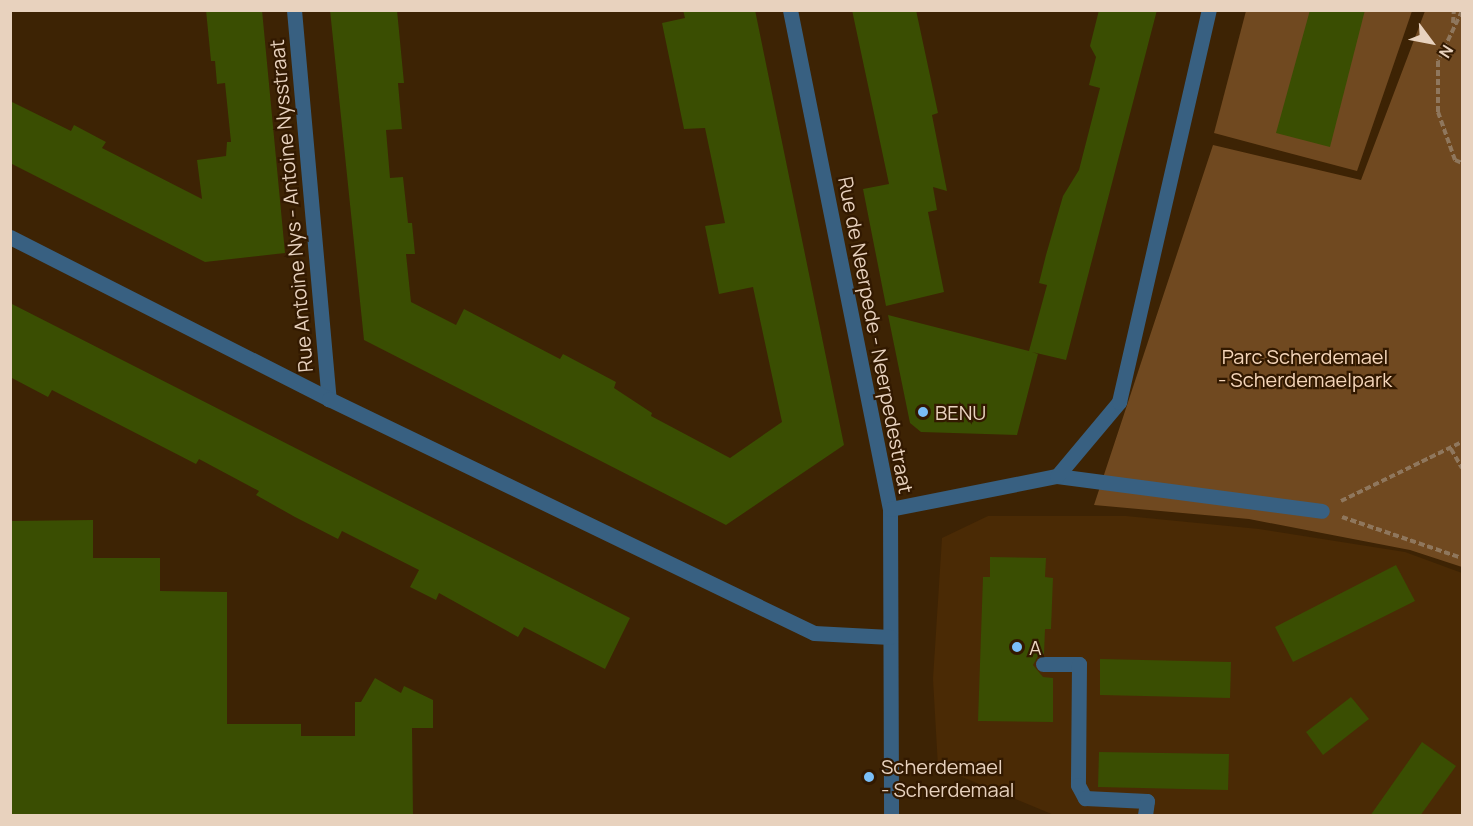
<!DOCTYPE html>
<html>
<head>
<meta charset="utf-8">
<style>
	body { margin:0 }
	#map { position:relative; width:1473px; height:826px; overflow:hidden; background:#3d2304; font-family:Manrope,sans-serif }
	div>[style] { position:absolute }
	.built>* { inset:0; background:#4a2a05 }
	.green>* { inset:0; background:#704920 }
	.building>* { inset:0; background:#3a4e02 }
	.path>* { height:4px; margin-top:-2px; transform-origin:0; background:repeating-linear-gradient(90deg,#8f775d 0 6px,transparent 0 9px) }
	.service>* { height:15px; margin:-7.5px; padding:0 7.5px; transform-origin:7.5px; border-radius:7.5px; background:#386081 }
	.pedestrian>* { height:15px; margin:-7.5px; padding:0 7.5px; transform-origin:7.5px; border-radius:7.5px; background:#386081 }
	.minor>* { height:15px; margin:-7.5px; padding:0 7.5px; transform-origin:7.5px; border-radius:7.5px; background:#386081 }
	.dots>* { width:16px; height:16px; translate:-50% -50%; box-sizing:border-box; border:3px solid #321900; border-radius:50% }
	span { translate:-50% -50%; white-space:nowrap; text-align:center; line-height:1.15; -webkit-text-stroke:4.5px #321900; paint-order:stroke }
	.street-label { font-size:20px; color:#e8d2be }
	.park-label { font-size:20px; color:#f5d6ba }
	.poi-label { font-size:20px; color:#e8d2be }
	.left { translate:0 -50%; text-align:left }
	.frame { position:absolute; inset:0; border:12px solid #e8d2be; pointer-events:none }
	.north { position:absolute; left:1401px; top:12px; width:60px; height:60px; -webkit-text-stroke:4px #321900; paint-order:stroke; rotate:122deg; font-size:16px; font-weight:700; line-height:24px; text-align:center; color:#e8d2be }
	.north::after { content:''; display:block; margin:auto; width:21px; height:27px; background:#e8d2be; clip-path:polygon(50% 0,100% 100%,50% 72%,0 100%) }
</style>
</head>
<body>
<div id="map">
	<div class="built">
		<i style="clip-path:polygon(988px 516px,1126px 516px,1259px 529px,1405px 552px,1462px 573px,1462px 815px,1054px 815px,938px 767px,933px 679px,942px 538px)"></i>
	</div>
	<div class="green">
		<i style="clip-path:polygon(1246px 11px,1412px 11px,1357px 171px,1214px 133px)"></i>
		<i style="clip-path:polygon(1425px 11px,1462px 11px,1462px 567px,1410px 550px,1249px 519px,1094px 505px,1213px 145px,1361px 180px)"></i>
	</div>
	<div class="building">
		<i style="clip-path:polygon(206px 10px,262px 10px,285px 253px,205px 262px,10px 163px,10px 101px,71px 131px,74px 125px,106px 142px,102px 148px,202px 199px,197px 160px,226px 156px,227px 142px,231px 142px,225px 83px,217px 84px,215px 61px,211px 61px)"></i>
		<i style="clip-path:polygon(330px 10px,397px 10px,404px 83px,398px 83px,402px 129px,386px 130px,390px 178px,403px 177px,408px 223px,412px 223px,415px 254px,406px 254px,411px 302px,456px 325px,464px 309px,560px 359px,563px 354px,616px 382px,614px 388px,652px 413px,651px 416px,730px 458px,782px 422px,753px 287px,719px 294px,705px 226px,725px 223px,705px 128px,684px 129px,662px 23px,685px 18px,683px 10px,755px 10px,844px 445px,726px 525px,364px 340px)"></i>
		<i style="clip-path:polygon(852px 10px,916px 10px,938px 113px,932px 115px,947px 191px,933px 187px,937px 210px,928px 212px,944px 292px,886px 306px,863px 189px,889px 184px)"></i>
		<i style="clip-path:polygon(1099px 10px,1157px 10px,1066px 360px,1032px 352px,1038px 354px,1017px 435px,921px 432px,910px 423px,888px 315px,1029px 351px,1047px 285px,1039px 283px,1046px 255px,1063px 196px,1079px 170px,1100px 88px,1089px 85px,1096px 57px,1090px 46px)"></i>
		<i style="clip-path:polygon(1310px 10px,1365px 10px,1330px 147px,1276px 133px)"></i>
		<i style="clip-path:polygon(10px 303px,630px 618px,605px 669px,524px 627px,518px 637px,439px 593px,436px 600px,410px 587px,419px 570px,342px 531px,338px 539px,295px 517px,256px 495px,259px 491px,199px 459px,196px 464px,52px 390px,48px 397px,10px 377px)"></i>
		<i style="clip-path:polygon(93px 520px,93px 558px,160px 558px,160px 591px,227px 592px,227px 724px,301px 724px,301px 736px,355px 736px,355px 702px,361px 702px,375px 678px,401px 693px,404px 686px,433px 700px,433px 728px,412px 728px,413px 816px,10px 816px,10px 521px)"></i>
		<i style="clip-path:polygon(990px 557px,1046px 558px,1045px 577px,1053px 578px,1051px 629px,1045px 629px,1044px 654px,1038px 656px,1033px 665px,1043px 677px,1053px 678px,1053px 722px,978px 721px,983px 577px,990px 577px)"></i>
		<i style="clip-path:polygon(1396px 565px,1415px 601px,1293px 662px,1275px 627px)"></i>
		<i style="clip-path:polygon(1100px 659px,1231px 662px,1230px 698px,1100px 695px)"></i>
		<i style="clip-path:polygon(1351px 697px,1369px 719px,1323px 755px,1306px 732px)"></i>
		<i style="clip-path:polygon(1422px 742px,1456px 766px,1420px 816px,1370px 816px)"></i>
		<i style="clip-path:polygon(1099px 752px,1229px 754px,1228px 790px,1098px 787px)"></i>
	</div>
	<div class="path">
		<i style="left:1462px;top:11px;width:55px;rotate:115.6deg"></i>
		<i style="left:1438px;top:61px;width:51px;rotate:90deg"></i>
		<i style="left:1438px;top:112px;width:51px;rotate:70.5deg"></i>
		<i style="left:1455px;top:160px;width:8px;rotate:23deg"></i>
		<i style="left:1453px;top:23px;width:13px;rotate:-86deg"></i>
		<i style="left:1451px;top:449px;width:22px;rotate:60deg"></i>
		<i style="left:1341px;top:501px;width:135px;rotate:-26deg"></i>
		<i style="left:1342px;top:517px;width:127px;rotate:18.9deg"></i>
	</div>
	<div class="service">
		<i style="left:1043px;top:664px;width:36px"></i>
		<i style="left:1079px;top:664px;width:121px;rotate:90.5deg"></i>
		<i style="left:1078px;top:785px;width:15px;rotate:62deg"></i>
		<i style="left:1085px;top:798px;width:62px;rotate:2.8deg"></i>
		<i style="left:1147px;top:801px;width:15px;rotate:98deg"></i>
	</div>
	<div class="pedestrian">
		<i style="left:1057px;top:476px;width:267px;rotate:7.5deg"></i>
	</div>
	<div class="minor">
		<i style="left:294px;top:10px;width:391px;rotate:84.9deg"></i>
		<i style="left:790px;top:10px;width:509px;rotate:78.67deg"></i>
		<i style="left:890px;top:509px;width:307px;rotate:89.8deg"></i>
		<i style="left:10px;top:237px;width:358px;rotate:26.9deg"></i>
		<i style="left:329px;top:399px;width:538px;rotate:25.76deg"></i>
		<i style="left:814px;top:633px;width:76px;rotate:3deg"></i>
		<i style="left:890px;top:509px;width:170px;rotate:-11.2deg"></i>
		<i style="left:1057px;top:476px;width:97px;rotate:-50deg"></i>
		<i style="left:1119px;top:402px;width:402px;rotate:-77.1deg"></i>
	</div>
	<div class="dots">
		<i style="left:923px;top:412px;background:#7abff8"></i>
		<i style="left:1017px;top:647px;background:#7abff8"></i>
		<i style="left:869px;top:777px;background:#7abff8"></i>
	</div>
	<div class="street-label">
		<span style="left:291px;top:206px;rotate:-95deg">Rue Antoine Nys - Antoine Nysstraat</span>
		<span style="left:876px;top:335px;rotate:79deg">Rue de Neerpede - Neerpedestraat</span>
	</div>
	<div class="park-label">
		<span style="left:1305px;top:368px">Parc Scherdemael<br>- Scherdemaelpark</span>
	</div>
	<div class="poi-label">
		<span class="left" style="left:935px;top:412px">BENU</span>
		<span class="left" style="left:1029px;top:647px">A</span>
		<span class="left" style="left:881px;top:778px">Scherdemael<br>- Scherdemaal</span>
	</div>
	<div class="frame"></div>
	<div class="north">N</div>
</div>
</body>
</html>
